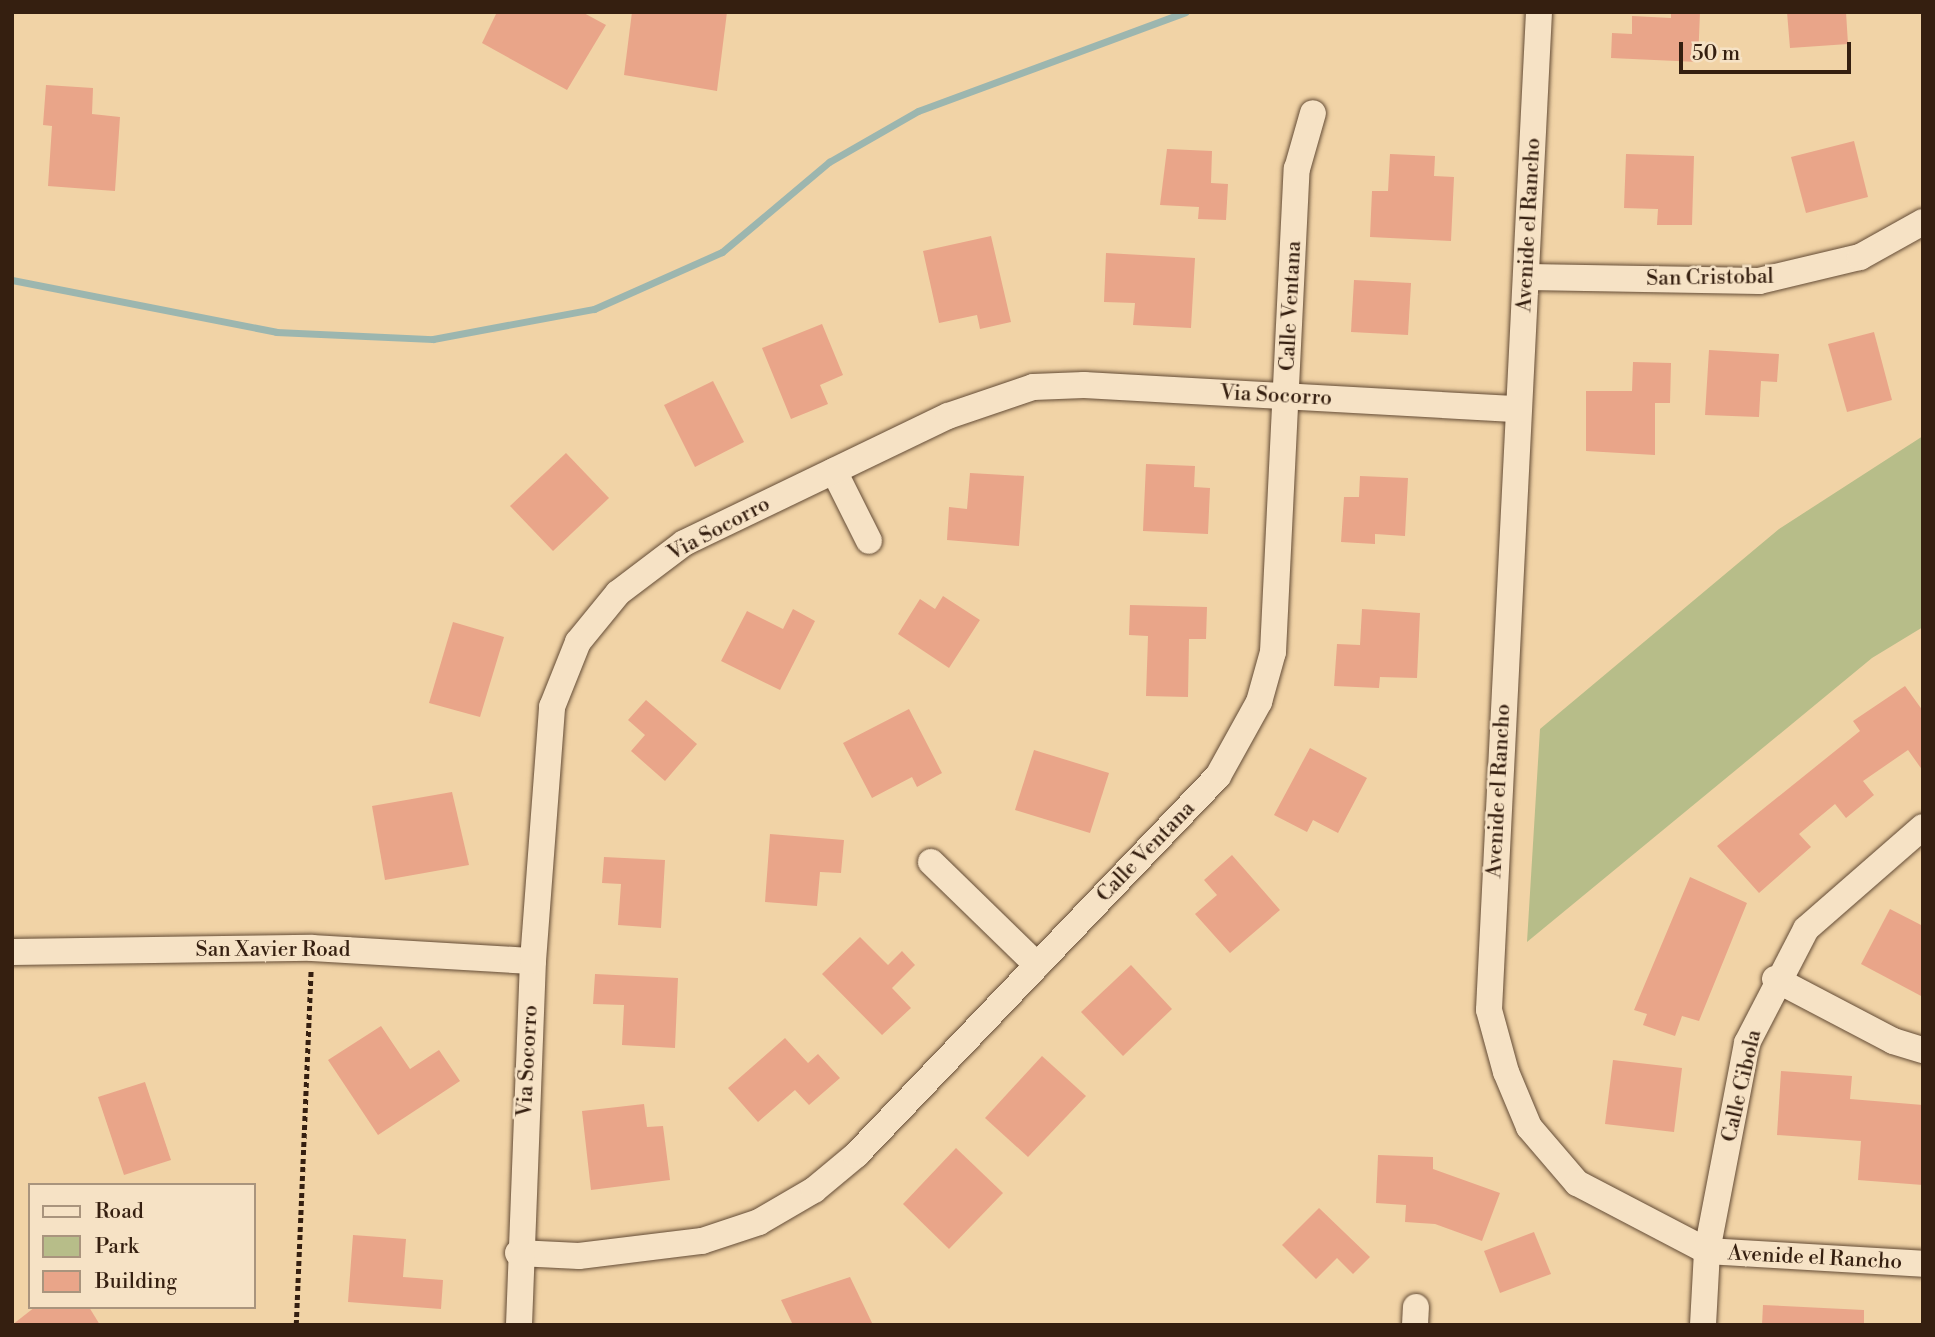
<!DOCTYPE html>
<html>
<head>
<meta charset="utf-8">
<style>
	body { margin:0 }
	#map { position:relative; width:1935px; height:1337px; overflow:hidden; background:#f1d3a6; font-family:"Libre Bodoni",serif }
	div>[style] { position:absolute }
	.green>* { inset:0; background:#b7bd89 }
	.stream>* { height:7px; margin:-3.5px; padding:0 3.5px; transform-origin:3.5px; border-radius:3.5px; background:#9cb6af }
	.building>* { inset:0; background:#e9a589 }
	.path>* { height:4.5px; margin-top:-2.25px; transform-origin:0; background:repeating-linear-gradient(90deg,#351f10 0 5px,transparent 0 8.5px) }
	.roads { filter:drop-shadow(0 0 2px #644c36) drop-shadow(0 0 2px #644c36) }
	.street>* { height:26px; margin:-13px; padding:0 13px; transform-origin:13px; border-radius:13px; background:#f6e2c5 }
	span { translate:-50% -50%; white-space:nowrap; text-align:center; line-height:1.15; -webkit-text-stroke:5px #f6e2c5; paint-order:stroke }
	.street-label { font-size:21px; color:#351f10 }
	.frame { position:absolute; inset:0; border:14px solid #351f10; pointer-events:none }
	.legend { position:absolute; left:28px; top:1183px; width:228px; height:126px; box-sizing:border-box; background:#f6e2c5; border:2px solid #a9947d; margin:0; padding:9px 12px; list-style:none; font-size:21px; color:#351f10 }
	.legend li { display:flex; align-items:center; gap:14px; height:35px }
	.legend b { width:35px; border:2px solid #a9947d }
	.scale { position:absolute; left:1679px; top:42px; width:172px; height:32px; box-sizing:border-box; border:4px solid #351f10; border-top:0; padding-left:9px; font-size:21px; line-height:24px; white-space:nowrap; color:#351f10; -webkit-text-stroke:5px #f6e2c5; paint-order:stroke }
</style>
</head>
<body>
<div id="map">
	<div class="green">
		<i style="clip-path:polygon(1923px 436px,1923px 627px,1872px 658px,1527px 942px,1540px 729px,1779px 529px)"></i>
	</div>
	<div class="stream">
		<i style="left:12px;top:280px;width:269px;rotate:11.1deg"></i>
		<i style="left:276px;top:332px;width:157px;rotate:2.6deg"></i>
		<i style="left:433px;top:339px;width:164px;rotate:-10.6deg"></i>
		<i style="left:594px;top:309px;width:140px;rotate:-24deg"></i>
		<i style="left:722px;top:252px;width:140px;rotate:-40.1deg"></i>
		<i style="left:829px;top:162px;width:103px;rotate:-29.8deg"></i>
		<i style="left:918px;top:111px;width:285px;rotate:-20.3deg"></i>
	</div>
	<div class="building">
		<i style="clip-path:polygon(497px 12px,582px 12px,606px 25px,567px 90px,482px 43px)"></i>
		<i style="clip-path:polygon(632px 12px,727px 12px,717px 91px,624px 75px)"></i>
		<i style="clip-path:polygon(1671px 12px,1700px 12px,1698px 62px,1611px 58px,1612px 33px,1632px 34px,1632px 16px,1671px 18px)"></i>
		<i style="clip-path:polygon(1787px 12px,1846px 12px,1848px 44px,1790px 48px)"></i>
		<i style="clip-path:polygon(46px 85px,93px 88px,92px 114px,120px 117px,115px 191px,48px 186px,52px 126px,43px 125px)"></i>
		<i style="clip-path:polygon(1854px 141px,1868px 197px,1806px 213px,1791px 157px)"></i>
		<i style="clip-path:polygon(1167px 149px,1212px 151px,1211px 183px,1228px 184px,1226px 220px,1198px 219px,1199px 207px,1160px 205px)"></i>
		<i style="clip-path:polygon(1390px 154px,1435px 156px,1434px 176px,1454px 177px,1451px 241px,1370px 237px,1372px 191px,1388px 191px)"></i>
		<i style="clip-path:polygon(1626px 154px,1694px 156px,1692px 225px,1657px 225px,1658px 209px,1624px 208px)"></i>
		<i style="clip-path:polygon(991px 236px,1011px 322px,980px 329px,977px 315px,939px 323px,923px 251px)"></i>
		<i style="clip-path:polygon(1106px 253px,1195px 258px,1191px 328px,1133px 325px,1135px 303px,1104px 302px)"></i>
		<i style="clip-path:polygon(1354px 280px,1411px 283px,1408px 335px,1351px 332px)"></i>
		<i style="clip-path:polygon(822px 324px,843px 375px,820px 385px,828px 404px,791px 419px,762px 348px)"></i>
		<i style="clip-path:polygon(1874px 332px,1892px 400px,1847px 412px,1828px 344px)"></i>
		<i style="clip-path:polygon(1709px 350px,1779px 354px,1777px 382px,1761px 381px,1759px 417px,1705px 415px)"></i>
		<i style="clip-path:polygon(1633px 362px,1671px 363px,1670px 403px,1655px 403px,1655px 455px,1586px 451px,1586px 391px,1632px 391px)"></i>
		<i style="clip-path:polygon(713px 381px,744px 442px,695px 467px,664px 405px)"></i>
		<i style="clip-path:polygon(566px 453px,609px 498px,553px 551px,510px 506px)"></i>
		<i style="clip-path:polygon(1146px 464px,1195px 466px,1194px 487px,1210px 488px,1208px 534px,1143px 531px)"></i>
		<i style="clip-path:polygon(970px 473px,1024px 476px,1019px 546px,947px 540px,949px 507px,967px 509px)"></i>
		<i style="clip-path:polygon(1360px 476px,1408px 478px,1405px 536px,1375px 534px,1375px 544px,1341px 542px,1344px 497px,1359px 497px)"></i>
		<i style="clip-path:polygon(943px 596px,980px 620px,949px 668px,898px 634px,920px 599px,935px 609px)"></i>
		<i style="clip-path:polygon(1130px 605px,1207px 607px,1206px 639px,1189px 639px,1188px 697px,1146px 696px,1148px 636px,1129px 635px)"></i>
		<i style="clip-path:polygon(793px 609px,815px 621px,780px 690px,721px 661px,747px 611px,783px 629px)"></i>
		<i style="clip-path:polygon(1362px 609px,1420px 613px,1417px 678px,1380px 677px,1379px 688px,1334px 686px,1337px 644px,1360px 645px)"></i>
		<i style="clip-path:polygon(453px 622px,504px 637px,480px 717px,429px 703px)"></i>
		<i style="clip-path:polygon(1905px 686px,1923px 711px,1923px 771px,1908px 750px,1863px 781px,1874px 795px,1846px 818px,1835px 804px,1799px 834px,1811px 847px,1759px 893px,1717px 846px,1860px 731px,1853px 721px)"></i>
		<i style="clip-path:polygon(646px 700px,697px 744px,665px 781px,631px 751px,645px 735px,628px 720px)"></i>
		<i style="clip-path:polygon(909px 709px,942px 773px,917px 787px,912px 777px,872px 798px,843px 743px)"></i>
		<i style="clip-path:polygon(1310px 748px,1367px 778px,1338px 833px,1313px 820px,1307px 832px,1274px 815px)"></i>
		<i style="clip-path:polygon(1034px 750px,1109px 773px,1090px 833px,1015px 810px)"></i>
		<i style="clip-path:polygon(452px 792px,469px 865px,385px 880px,372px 806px)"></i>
		<i style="clip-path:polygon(770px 834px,844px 840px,841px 873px,820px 872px,817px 906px,765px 902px)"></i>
		<i style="clip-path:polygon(1232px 855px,1280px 910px,1230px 953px,1195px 914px,1217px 895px,1204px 880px)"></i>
		<i style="clip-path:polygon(604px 857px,665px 860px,661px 928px,618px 925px,621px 884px,602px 883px)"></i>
		<i style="clip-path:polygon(1690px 877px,1747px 903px,1699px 1021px,1682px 1016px,1675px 1036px,1643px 1025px,1647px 1014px,1634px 1010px)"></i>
		<i style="clip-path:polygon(1890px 909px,1923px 926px,1923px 997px,1861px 964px)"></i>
		<i style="clip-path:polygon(860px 937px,888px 965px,902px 951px,915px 965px,892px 988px,911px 1008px,882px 1035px,822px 974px)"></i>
		<i style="clip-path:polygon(1131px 965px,1172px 1009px,1123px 1056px,1081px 1012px)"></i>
		<i style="clip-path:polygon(595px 974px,678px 978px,675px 1048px,622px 1045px,624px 1005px,593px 1004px)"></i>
		<i style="clip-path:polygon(381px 1026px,410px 1069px,439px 1050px,460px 1081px,378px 1135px,328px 1060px)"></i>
		<i style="clip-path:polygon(785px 1038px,808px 1063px,818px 1054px,840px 1078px,809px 1105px,795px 1090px,758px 1122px,728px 1088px)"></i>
		<i style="clip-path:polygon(1042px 1056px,1086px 1096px,1028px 1157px,985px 1118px)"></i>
		<i style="clip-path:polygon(1613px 1060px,1682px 1068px,1674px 1132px,1605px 1124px)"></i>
		<i style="clip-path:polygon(1781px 1071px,1852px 1076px,1850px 1099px,1923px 1105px,1923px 1185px,1858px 1180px,1861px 1141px,1777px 1135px)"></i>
		<i style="clip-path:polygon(145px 1082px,171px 1160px,124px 1175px,98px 1097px)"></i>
		<i style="clip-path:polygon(644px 1104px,647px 1127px,663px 1126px,670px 1180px,591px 1190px,582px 1111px)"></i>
		<i style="clip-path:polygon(956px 1148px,1003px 1193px,949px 1249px,903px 1204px)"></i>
		<i style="clip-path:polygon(1378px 1155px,1433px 1157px,1433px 1169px,1500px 1193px,1482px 1241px,1435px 1224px,1405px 1222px,1406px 1205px,1376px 1203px)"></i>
		<i style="clip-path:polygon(1319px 1208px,1370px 1257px,1353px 1274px,1337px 1258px,1316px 1279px,1282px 1245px)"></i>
		<i style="clip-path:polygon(1534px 1232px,1551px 1274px,1500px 1293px,1484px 1251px)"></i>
		<i style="clip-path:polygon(353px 1235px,406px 1239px,403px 1277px,443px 1280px,441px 1309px,348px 1302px)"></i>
		<i style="clip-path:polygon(850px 1277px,873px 1325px,793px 1325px,781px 1300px)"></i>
		<i style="clip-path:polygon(1763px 1305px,1864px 1310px,1864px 1325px,1762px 1325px)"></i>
		<i style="clip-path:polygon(35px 1307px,89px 1307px,100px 1325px,12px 1325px)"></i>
	</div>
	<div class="path">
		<i style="left:296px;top:1325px;width:356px;rotate:-87.6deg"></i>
	</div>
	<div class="roads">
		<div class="street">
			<i style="left:1539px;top:12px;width:999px;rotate:92.87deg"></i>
			<i style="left:1489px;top:1010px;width:64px;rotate:74.7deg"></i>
			<i style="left:1506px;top:1072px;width:60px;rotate:67.3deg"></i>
			<i style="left:1529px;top:1127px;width:74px;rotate:49.4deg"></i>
			<i style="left:1577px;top:1183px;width:147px;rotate:27.6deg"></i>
			<i style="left:1707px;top:1251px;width:216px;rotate:3.4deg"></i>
			<i style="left:1528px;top:277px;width:231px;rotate:1deg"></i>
			<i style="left:1759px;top:281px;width:104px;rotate:-13.4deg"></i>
			<i style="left:1860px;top:257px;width:72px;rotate:-29.1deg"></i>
			<i style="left:834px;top:471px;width:78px;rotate:63.4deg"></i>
			<i style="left:931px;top:862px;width:148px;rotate:44.2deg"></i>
			<i style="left:12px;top:952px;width:300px;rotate:-0.8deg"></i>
			<i style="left:312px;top:948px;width:221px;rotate:3.4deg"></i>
			<i style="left:1775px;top:979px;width:133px;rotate:27.7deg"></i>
			<i style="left:1893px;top:1041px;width:31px;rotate:17deg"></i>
			<i style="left:518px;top:1253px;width:61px;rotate:2.8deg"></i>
			<i style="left:579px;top:1256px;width:124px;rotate:-7deg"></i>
			<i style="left:702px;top:1241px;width:60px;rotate:-18.4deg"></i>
			<i style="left:759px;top:1222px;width:64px;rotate:-30.2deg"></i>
			<i style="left:814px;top:1190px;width:55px;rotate:-39.8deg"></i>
			<i style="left:856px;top:1155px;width:524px;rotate:-46.31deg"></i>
			<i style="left:1218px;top:776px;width:85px;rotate:-61deg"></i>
			<i style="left:1259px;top:702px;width:52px;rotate:-74.4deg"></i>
			<i style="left:1273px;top:652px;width:484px;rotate:-87.2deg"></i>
			<i style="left:1297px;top:169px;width:58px;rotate:-74.1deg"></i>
			<i style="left:519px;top:1325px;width:364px;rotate:-87.8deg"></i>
			<i style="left:533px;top:961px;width:255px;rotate:-85.7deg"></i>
			<i style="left:552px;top:707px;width:70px;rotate:-68.2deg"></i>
			<i style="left:578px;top:642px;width:63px;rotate:-50.8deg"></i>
			<i style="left:618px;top:593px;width:83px;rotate:-37.1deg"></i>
			<i style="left:684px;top:543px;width:293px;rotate:-25.7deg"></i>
			<i style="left:948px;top:416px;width:90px;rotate:-18.8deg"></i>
			<i style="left:1033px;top:387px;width:51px;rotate:-2.2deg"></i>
			<i style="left:1084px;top:385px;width:435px;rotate:3.2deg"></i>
			<i style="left:1415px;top:1325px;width:18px;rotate:-87deg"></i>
			<i style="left:1703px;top:1325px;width:74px;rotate:-86.9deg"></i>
			<i style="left:1707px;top:1251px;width:212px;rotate:-79.1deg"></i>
			<i style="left:1747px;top:1043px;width:128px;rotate:-62.6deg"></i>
			<i style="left:1806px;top:929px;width:155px;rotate:-41.1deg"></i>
		</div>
	</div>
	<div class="street-label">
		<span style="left:1529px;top:225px;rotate:-87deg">Avenide el Rancho</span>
		<span style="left:1710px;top:278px;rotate:-1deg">San Cristobal</span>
		<span style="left:1291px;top:306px;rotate:-87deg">Calle Ventana</span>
		<span style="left:1276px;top:396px;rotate:3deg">Via Socorro</span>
		<span style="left:719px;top:529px;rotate:-28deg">Via Socorro</span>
		<span style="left:1499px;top:791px;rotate:-87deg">Avenide el Rancho</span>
		<span style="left:1146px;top:852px;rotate:-46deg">Calle Ventana</span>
		<span style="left:273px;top:950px">San Xavier Road</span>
		<span style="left:528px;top:1061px;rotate:-87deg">Via Socorro</span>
		<span style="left:1742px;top:1086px;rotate:-77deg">Calle Cibola</span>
		<span style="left:1815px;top:1258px;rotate:3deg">Avenide el Rancho</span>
	</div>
	<div class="frame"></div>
	<ul class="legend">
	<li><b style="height:9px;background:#f6e2c5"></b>Road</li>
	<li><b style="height:19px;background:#b7bd89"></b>Park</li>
	<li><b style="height:19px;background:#e9a589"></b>Building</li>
	</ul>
	<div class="scale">50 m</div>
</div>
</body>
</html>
